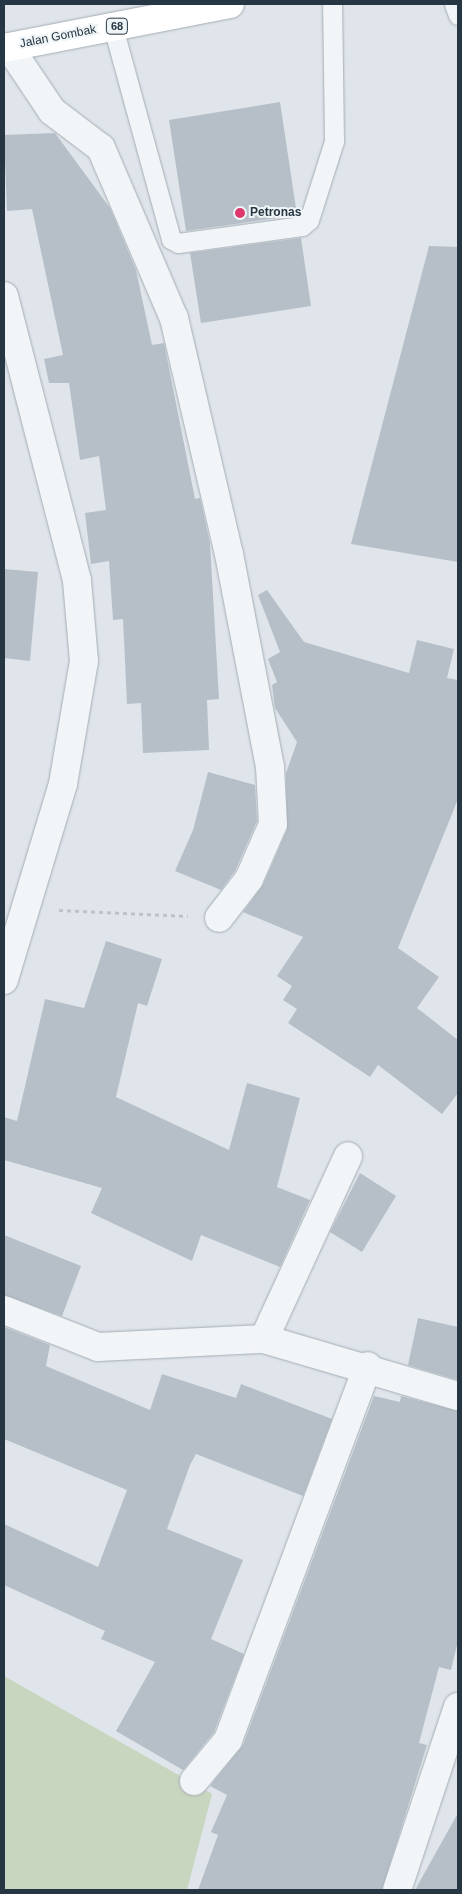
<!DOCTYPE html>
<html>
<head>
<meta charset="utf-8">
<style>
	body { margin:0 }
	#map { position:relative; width:462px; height:1894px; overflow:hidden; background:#dfe5ea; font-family:Arial,sans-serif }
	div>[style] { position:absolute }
	.green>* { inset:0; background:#c8d5bf }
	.building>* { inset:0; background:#b6bfc8 }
	.path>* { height:3px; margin-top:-1.5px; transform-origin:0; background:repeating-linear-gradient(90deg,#bdc3c9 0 4px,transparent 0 8px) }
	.roads { filter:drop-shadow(0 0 1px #a4adb5) drop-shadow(0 0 1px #a4adb5) }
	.service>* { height:19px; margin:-9.5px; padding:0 9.5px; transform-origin:9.5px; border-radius:9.5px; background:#f2f5f8 }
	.minor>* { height:28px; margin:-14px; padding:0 14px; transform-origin:14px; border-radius:14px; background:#f2f5f8 }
	.primary>* { height:28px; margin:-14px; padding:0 14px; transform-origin:14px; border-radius:14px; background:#fff }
	.dots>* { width:14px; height:14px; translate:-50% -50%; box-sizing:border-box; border:2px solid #eff4f7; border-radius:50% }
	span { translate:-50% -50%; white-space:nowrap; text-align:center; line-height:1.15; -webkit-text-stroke:4px #eff4f7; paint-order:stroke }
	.shield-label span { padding:1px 4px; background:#eff4f7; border:1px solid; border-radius:4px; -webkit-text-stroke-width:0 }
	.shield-label { font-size:11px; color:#263643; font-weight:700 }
	.street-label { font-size:12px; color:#263643 }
	.poi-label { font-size:12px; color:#263643; font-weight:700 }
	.left { translate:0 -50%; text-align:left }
	.frame { position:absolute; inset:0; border:5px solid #263643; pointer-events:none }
</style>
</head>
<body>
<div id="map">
	<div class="green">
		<i style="clip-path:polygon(4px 1676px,212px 1794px,187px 1890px,4px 1890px)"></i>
	</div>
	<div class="building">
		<i style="clip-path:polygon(280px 102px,297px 215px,186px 231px,169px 120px)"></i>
		<i style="clip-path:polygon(55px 133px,110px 208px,136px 270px,152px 345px,164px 343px,195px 499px,200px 498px,210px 543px,219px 699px,207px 700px,209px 750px,143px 753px,141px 703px,127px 704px,123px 619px,113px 620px,109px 561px,91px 564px,85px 513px,106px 510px,99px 456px,80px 460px,69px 383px,49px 383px,44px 359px,63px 355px,32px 209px,7px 211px,4px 135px)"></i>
		<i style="clip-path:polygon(301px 238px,311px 306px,201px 323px,190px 253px)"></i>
		<i style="clip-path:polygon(429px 246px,458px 247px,458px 562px,351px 544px)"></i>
		<i style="clip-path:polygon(4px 569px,38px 572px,30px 661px,4px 658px)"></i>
		<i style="clip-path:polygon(267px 590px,304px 642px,409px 673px,417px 640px,454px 649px,447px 678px,458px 680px,458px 799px,398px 948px,439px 977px,417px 1008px,458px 1040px,458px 1093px,442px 1114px,378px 1065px,370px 1077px,288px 1023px,297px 1009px,283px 1000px,292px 986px,277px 976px,303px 937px,243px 912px,263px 885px,287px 830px,286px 773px,297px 742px,275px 708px,272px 685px,277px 682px,268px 659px,280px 652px,258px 595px)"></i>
		<i style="clip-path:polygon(208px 772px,255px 785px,257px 821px,235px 871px,221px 890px,175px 871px,193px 830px)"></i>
		<i style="clip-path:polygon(106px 941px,162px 959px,147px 1006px,138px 1003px,116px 1097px,229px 1150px,247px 1083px,300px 1098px,277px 1187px,310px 1200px,280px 1267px,201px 1235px,192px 1261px,91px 1213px,102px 1188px,4px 1160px,4px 1117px,17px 1121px,45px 999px,84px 1008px)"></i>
		<i style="clip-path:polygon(360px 1173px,396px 1196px,362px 1252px,330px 1232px)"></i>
		<i style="clip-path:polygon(4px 1235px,81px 1266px,62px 1316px,4px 1295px)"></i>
		<i style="clip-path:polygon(418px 1318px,458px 1327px,458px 1380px,408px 1365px)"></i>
		<i style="clip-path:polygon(4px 1327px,50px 1345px,46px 1366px,150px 1410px,162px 1374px,236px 1398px,241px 1384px,332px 1419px,303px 1496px,196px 1454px,190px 1465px,167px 1529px,243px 1560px,211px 1639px,244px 1654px,214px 1732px,183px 1770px,116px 1731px,155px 1662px,101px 1639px,105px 1631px,4px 1585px,4px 1524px,98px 1567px,127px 1490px,4px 1439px)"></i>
		<i style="clip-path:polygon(374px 1396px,400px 1402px,401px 1396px,458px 1411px,458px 1641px,451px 1670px,439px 1667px,419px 1743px,427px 1745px,382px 1890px,198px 1890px,218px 1835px,211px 1832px,227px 1795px,210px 1786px,243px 1745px)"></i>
		<i style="clip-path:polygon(458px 1813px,458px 1890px,415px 1890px)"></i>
	</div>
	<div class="path">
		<i style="left:59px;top:910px;width:129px;rotate:2.7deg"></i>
	</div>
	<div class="roads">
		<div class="service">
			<i style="left:454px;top:4px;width:12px;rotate:70deg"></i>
			<i style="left:113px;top:27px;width:220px;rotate:74.7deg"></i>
			<i style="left:171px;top:239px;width:8px;rotate:30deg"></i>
			<i style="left:178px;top:243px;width:125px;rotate:-7.8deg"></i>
			<i style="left:302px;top:226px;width:9px;rotate:-41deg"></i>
			<i style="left:309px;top:220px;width:83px;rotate:-72.4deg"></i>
			<i style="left:334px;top:141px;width:137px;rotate:-90.8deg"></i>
		</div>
		<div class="minor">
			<i style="left:9px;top:47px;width:77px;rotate:56.1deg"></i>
			<i style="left:52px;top:111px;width:61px;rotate:37.1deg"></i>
			<i style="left:101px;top:148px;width:185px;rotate:66.8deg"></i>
			<i style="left:174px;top:318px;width:242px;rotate:76.9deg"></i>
			<i style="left:229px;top:554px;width:217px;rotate:79.1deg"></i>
			<i style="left:270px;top:767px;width:57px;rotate:87deg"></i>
			<i style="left:273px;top:824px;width:60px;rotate:113.6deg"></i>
			<i style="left:249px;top:879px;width:49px;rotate:127.6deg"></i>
			<i style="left:4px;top:296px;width:294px;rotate:75.6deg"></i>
			<i style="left:77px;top:581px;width:80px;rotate:85deg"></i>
			<i style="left:84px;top:661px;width:125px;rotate:99.7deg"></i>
			<i style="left:63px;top:784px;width:205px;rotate:106.8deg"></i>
			<i style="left:4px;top:1310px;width:101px;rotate:21.5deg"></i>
			<i style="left:98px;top:1347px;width:166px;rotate:-2.8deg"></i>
			<i style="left:264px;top:1339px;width:202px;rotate:16.4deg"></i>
			<i style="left:264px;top:1339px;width:201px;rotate:-65.3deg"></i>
			<i style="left:194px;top:1781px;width:53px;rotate:-50.3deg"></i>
			<i style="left:228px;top:1740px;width:399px;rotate:-69.5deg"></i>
			<i style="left:397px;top:1890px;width:193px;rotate:-71.6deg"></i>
		</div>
		<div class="primary">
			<i style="left:4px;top:48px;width:230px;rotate:-11deg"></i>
		</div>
	</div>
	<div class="dots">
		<i style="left:240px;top:213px;background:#dd376c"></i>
	</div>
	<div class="shield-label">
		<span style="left:117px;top:26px">68</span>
	</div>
	<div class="street-label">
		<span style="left:58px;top:37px;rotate:-11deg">Jalan Gombak</span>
	</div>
	<div class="poi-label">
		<span class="left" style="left:250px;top:213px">Petronas</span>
	</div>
	<div class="frame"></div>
</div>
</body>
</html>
